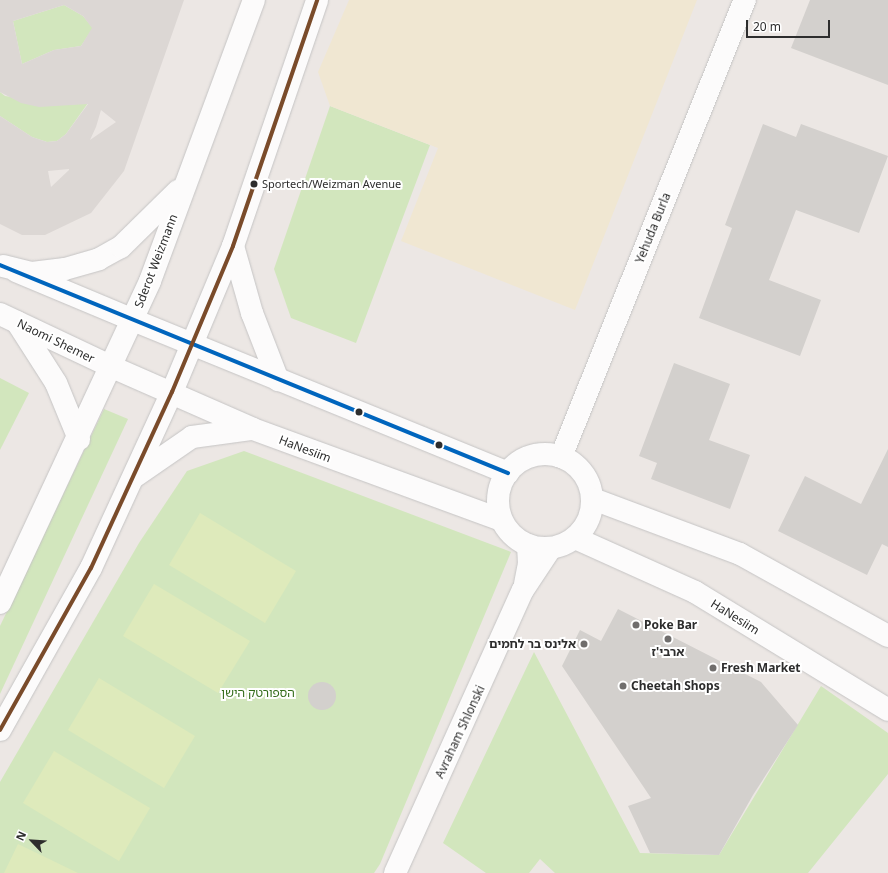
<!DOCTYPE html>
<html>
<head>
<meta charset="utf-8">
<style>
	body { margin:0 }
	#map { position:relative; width:888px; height:873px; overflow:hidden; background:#ece7e4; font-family:"Noto Sans","Noto Sans Hebrew",sans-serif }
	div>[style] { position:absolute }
	.green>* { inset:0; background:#d2e6bd }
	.sand>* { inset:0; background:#f0e7d2 }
	.pitch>* { inset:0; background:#deeabb }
	.plaza>* { inset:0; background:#dcd7d4 }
	.building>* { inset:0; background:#d3d0cd }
	.round { border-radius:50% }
	.roads { filter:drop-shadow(0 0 1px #c5c4c4) drop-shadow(0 0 1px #c5c4c4) }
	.street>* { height:22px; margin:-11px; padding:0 11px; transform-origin:11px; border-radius:11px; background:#fcfbfb }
	.secondary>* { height:22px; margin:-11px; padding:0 11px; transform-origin:11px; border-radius:11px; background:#fcfbfb }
	.secondary>.ring { margin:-11px; padding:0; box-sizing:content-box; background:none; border:22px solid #fcfbfb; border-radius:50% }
	.bus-1>* { height:4px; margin:-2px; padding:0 2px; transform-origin:2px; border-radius:2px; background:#0065bd }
	.bus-2>* { height:4px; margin:-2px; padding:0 2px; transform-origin:2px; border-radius:2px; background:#7a4b2a }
	.dots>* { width:11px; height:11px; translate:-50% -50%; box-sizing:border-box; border:2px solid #fff; border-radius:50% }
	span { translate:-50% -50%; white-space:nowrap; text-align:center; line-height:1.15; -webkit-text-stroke:4px #fff; paint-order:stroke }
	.bus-label { font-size:11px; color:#2d2d2d }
	.left { translate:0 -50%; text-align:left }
	.street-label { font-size:12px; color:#2d2d2d }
	.poi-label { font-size:12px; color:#2d2d2d; font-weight:700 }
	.right { translate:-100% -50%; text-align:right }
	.park-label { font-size:12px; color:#346d1b }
	.north { position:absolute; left:12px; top:821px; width:40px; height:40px; -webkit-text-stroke:3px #fff; paint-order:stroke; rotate:295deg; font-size:11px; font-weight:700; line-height:16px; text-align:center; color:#2d2d2d }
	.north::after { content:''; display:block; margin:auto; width:14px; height:18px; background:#2d2d2d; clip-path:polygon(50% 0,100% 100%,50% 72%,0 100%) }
	.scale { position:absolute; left:746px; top:20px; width:84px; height:18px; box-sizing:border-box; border:2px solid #2d2d2d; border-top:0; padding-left:5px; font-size:12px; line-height:14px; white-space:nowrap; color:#2d2d2d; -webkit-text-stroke:3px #fff; paint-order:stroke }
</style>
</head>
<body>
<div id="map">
	<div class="green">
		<i style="clip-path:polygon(64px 5px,83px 16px,93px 28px,81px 46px,54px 50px,22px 64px,13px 21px)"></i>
		<i style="clip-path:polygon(0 92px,5px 96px,65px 105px,88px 103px,66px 134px,57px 141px,47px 142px,32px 137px,0 116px)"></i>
		<i style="clip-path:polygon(330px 106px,430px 145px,356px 343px,291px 318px,274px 269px)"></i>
		<i style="clip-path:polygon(0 378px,29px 393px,0 450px)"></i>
		<i style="clip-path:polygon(104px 409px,128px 419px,0 694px,0 626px)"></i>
		<i style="clip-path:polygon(244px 451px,511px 552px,380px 864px,374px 873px,0 873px,0 782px,139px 543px,187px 471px)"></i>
		<i style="clip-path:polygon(534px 652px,640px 853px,719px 855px,821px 686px,888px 733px,888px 774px,808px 873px,555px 873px,540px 859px,529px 873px,486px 873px,443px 843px)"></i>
	</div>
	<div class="sand">
		<i style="clip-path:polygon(349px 0,697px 0,575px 310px,401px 241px,438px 148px,330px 106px,318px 72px)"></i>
	</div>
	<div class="pitch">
		<i style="clip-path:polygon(200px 513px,296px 571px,265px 623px,169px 565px)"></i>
		<i style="clip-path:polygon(154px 584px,250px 641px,218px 693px,123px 636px)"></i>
		<i style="clip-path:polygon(99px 678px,195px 736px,164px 788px,68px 730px)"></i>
		<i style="clip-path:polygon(54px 751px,150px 808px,119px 861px,23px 803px)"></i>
		<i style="clip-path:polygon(18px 844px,78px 873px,4px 873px)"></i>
	</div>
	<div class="plaza">
		<i style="clip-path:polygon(evenodd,0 0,184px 0,124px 171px,91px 213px,45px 235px,22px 235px,0 224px,0 116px,32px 137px,47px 142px,57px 141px,66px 134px,88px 104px,39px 107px,21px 103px,0 92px,0 0,64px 5px,83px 16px,92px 28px,81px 46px,54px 50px,22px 64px,13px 21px,64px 5px,0 0,101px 110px,116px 122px,90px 140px,96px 127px,101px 110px,0 0,69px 169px,69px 170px,51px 187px,48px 171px,69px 169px)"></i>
	</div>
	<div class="building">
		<i style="clip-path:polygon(810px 0,888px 0,888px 85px,791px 48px)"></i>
		<i style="clip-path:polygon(763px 124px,796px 137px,801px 124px,888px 156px,859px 233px,796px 210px,769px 280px,821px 300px,800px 356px,699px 318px,732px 228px,725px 225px)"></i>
		<i style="clip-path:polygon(674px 363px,730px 384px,709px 440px,750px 455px,730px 509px,651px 479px,657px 463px,639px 456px)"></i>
		<i style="clip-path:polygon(888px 449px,888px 547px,882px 544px,867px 575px,778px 531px,805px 476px,861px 504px)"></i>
		<i style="clip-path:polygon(618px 609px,761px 682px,798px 725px,753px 795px,719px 855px,650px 853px,628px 806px,651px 798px,562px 666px,580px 630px,601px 641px)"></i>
		<i class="round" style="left:308px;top:682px;width:28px;height:28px"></i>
	</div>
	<div class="roads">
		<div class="street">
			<i style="left:16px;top:271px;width:127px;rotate:22.7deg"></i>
			<i style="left:0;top:314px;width:124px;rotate:25.3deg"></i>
			<i style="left:561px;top:457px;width:493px;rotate:-68.1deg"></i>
			<i style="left:525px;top:584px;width:20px;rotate:-79deg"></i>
			<i style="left:529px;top:564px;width:19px;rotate:-93deg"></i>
			<i style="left:395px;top:873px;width:311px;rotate:-65.7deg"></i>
			<i style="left:523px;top:590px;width:49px;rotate:-56.6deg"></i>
		</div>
		<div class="secondary">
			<i style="left:233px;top:246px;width:70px;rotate:74.2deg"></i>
			<i style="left:252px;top:313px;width:72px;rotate:68.8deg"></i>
			<i style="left:3px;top:266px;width:30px;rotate:14deg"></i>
			<i style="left:32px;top:273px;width:33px;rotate:-7deg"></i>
			<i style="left:65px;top:269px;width:35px;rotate:-16deg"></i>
			<i style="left:99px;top:259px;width:25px;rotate:-29deg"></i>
			<i style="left:121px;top:247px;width:80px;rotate:-44.5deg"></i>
			<i style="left:133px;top:320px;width:405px;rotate:22.2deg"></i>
			<i style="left:17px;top:322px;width:72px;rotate:57.4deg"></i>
			<i style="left:56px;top:383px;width:61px;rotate:67.7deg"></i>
			<i style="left:112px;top:367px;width:154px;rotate:23.7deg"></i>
			<i style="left:253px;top:429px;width:265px;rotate:20.1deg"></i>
			<i class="ring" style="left:498px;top:454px;width:72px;height:72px"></i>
			<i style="left:134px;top:477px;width:70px;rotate:-34.6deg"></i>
			<i style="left:192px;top:437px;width:61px;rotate:-7.6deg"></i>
			<i style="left:593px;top:499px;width:157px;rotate:20.5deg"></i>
			<i style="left:740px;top:554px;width:169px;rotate:29deg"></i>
			<i style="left:575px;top:538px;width:132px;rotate:24.2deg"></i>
			<i style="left:695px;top:592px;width:226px;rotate:31.4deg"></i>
			<i style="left:0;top:603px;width:355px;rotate:-65deg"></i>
			<i style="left:150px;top:281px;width:300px;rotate:-69.7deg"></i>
			<i style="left:0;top:730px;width:186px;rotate:-60.7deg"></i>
			<i style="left:91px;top:568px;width:194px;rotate:-65.3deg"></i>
			<i style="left:172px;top:392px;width:158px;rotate:-67.3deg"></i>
			<i style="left:233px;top:246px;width:260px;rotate:-71.1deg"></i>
		</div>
	</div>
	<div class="bus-1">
		<i style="left:0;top:265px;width:549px;rotate:22.27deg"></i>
	</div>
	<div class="bus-2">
		<i style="left:0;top:730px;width:186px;rotate:-60.7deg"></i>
		<i style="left:91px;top:568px;width:194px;rotate:-65.3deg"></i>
		<i style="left:172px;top:392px;width:158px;rotate:-67.3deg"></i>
		<i style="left:233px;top:246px;width:260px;rotate:-71.1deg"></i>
	</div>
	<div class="dots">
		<i style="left:254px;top:184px;background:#2d2d2d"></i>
		<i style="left:359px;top:412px;background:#2d2d2d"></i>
		<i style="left:439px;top:445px;background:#2d2d2d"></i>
		<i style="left:636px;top:625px;background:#706e6d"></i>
		<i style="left:668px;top:639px;background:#706e6d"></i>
		<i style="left:584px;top:644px;background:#706e6d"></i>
		<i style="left:713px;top:668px;background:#706e6d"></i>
		<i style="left:623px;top:686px;background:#706e6d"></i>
	</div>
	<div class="bus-label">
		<span class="left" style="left:262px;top:184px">Sportech/Weizman Avenue</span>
	</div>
	<div class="street-label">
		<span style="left:653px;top:228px;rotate:-68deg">Yehuda Burla</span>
		<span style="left:156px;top:261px;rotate:-69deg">Sderot Weizmann</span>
		<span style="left:56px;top:341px;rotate:26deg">Naomi Shemer</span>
		<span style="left:305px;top:449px;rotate:21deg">HaNesiim</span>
		<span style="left:735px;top:617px;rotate:32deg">HaNesiim</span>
		<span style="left:460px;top:732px;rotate:-65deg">Avraham Shlonski</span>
	</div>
	<div class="poi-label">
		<span class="left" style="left:644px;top:625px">Poke Bar</span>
		<span class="right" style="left:576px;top:644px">אלינס בר לחמים</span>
		<span style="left:668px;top:652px">ארבי'ז</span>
		<span class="left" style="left:721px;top:668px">Fresh Market</span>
		<span class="left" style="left:631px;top:686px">Cheetah Shops</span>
	</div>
	<div class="park-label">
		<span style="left:258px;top:693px">הספורטק הישן</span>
	</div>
	<div class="north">N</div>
	<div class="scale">20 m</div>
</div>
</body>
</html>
